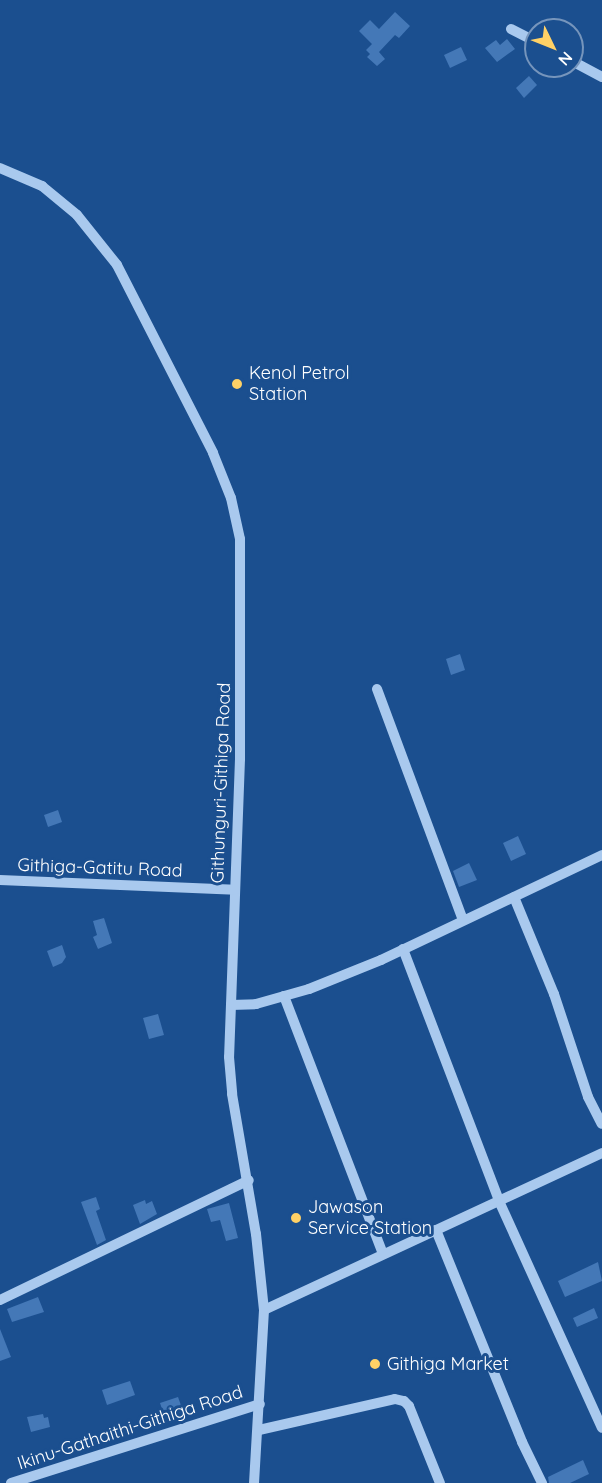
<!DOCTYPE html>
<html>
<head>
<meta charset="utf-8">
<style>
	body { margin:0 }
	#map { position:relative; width:602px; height:1483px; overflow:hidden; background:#1b4f8f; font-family:Quicksand,sans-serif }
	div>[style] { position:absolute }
	.building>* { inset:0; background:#4478b7 }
	.minor>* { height:10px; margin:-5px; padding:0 5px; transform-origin:5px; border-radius:5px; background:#a9c9ee }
	.dots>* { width:16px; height:16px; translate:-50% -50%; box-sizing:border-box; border:3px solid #1b4f8f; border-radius:50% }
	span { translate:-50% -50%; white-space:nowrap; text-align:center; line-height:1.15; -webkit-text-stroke:6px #1b4f8f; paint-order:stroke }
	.poi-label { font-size:18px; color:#fff }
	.left { translate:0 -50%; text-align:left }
	.street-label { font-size:18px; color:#fff }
	.north { position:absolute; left:524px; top:18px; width:60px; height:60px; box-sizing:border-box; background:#1b4f8f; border:2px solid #7695bc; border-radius:50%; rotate:133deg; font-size:16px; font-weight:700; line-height:24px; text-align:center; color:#fff }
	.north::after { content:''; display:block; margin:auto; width:21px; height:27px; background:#ffd166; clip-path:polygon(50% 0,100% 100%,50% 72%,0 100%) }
</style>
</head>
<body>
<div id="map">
	<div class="building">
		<i style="clip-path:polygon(395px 12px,410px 26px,399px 38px,395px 35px,379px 52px,385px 59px,377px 66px,367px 57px,370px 54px,366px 50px,372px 44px,359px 31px,370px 20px,379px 29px)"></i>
		<i style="clip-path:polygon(507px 39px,515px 49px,497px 62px,485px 48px,496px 40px,500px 45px)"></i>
		<i style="clip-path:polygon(461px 47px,467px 60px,450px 68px,444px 55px)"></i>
		<i style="clip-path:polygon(529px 76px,537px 85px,524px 98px,516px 88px)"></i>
		<i style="clip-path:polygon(460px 654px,465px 670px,451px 675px,446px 659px)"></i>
		<i style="clip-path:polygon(58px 810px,62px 822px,48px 827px,44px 815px)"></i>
		<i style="clip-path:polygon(518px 836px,526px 854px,511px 861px,503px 843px)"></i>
		<i style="clip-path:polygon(469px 863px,477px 880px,459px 887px,453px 871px)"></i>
		<i style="clip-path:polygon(104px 918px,112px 943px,98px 949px,93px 937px,97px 935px,93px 921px)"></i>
		<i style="clip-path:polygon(62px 945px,66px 957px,62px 963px,53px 967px,47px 951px)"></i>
		<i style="clip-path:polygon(158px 1014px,164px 1035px,149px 1039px,143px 1018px)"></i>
		<i style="clip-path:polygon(96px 1197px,100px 1209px,96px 1211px,106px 1240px,97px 1245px,81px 1202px)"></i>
		<i style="clip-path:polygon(145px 1200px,146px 1204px,152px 1201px,157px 1214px,140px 1224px,133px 1205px)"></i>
		<i style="clip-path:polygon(229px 1203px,238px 1238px,226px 1241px,220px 1220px,211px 1222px,207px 1209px)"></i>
		<i style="clip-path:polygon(598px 1262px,602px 1281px,565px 1297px,558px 1281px)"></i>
		<i style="clip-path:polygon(38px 1297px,44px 1312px,12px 1322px,7px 1309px)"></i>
		<i style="clip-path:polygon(594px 1308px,598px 1318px,577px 1327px,573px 1318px)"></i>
		<i style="clip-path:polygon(0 1329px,11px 1357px,0 1361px)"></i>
		<i style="clip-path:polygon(130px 1381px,135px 1395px,107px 1405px,102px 1390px)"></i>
		<i style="clip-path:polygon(178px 1397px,183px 1411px,165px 1418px,160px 1403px)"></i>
		<i style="clip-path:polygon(43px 1414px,44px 1418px,48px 1417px,50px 1427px,31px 1432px,27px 1417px)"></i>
		<i style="clip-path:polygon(583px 1460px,589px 1474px,570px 1483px,549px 1483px,548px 1477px)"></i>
	</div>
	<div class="minor">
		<i style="left:511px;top:29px;width:28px;rotate:27deg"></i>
		<i style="left:572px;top:61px;width:34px;rotate:28deg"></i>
		<i style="left:0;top:168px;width:46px;rotate:23.2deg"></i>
		<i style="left:42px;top:186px;width:45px;rotate:39.6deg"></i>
		<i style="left:77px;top:215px;width:64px;rotate:51.3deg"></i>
		<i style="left:117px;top:265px;width:211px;rotate:62.9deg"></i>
		<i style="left:213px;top:453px;width:48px;rotate:68.2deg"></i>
		<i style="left:231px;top:498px;width:42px;rotate:77.6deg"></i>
		<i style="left:240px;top:539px;width:220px;rotate:90deg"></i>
		<i style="left:240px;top:759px;width:298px;rotate:92.1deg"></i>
		<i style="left:229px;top:1057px;width:37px;rotate:85deg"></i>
		<i style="left:232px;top:1094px;width:142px;rotate:80.3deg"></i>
		<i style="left:256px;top:1234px;width:76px;rotate:84deg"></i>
		<i style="left:264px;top:1310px;width:173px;rotate:93.3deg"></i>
		<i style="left:377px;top:689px;width:246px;rotate:69.6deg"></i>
		<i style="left:0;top:880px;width:235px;rotate:2.4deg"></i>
		<i style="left:514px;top:897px;width:105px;rotate:67.6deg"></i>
		<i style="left:554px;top:994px;width:108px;rotate:71.7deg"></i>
		<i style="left:588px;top:1097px;width:30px;rotate:63deg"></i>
		<i style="left:403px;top:949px;width:270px;rotate:69.1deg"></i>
		<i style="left:499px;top:1201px;width:249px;rotate:65.6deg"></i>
		<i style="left:284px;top:996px;width:276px;rotate:69deg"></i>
		<i style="left:231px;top:1005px;width:25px;rotate:-2deg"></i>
		<i style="left:256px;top:1004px;width:55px;rotate:-15.8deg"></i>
		<i style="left:309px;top:989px;width:78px;rotate:-21.9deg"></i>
		<i style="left:381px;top:960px;width:245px;rotate:-25.4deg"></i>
		<i style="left:436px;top:1230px;width:229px;rotate:67.9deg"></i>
		<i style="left:522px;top:1442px;width:46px;rotate:64deg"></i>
		<i style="left:0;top:1300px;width:276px;rotate:-25.7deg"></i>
		<i style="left:264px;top:1310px;width:373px;rotate:-24.9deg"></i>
		<i style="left:259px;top:1430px;width:139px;rotate:-12.8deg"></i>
		<i style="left:395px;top:1399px;width:9px;rotate:13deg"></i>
		<i style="left:404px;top:1401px;width:7px;rotate:45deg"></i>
		<i style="left:409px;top:1406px;width:83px;rotate:68.1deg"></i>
		<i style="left:11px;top:1483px;width:261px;rotate:-17.6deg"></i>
	</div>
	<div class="dots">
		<i style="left:237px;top:384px;background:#ffd166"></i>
		<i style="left:296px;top:1218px;background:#ffd166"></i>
		<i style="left:375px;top:1364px;background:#ffd166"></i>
	</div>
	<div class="poi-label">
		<span class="left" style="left:249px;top:384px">Kenol Petrol<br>Station</span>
		<span class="left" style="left:308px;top:1218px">Jawason<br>Service Station</span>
		<span class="left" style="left:387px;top:1364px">Githiga Market</span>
	</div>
	<div class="street-label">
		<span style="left:221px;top:783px;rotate:-88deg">Githunguri-Githiga Road</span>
		<span style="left:100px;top:868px;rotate:2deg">Githiga-Gatitu Road</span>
		<span style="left:130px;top:1428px;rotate:-18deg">Ikinu-Gathaithi-Githiga Road</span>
	</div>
	<div class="north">N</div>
</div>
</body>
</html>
